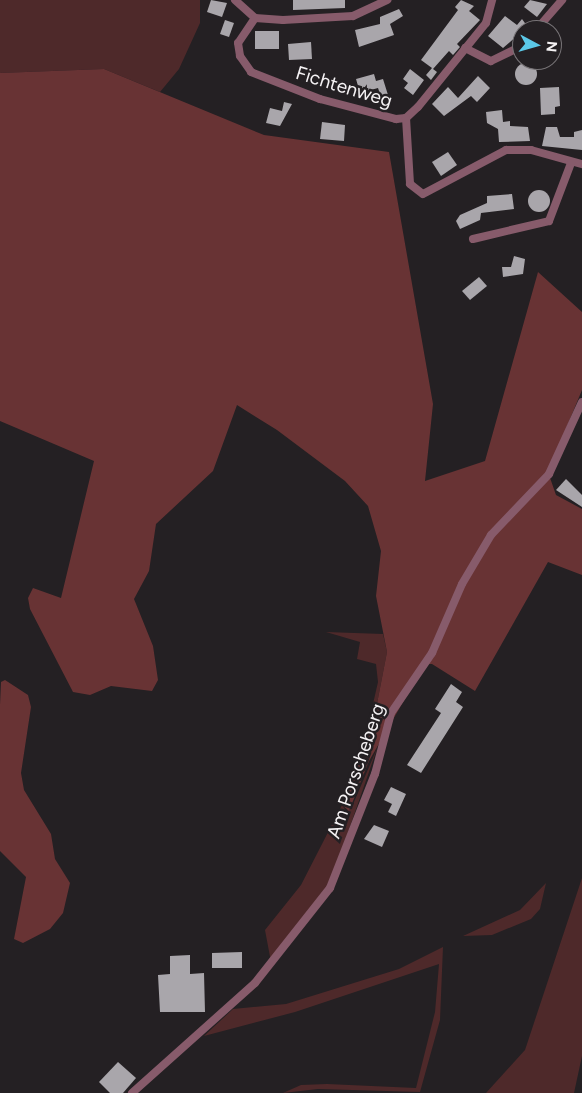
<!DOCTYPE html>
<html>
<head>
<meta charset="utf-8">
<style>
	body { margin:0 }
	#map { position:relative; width:582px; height:1093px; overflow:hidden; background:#242023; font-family:Figtree,sans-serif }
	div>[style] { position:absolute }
	.green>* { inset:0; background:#4e292a }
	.forest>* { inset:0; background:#683334 }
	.building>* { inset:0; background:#a9a6ab }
	.round { border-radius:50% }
	.street>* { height:8px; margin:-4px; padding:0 4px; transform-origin:4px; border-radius:4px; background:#875b6b }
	span { translate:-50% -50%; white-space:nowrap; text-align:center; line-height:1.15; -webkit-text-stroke:5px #242023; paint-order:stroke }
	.street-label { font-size:19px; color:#f5f2f4 }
	.north { position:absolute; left:512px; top:20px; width:50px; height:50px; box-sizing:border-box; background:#242023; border:1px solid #787477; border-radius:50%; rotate:96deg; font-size:14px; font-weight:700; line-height:20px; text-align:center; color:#f5f2f4 }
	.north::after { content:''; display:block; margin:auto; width:18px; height:22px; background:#5bc8e7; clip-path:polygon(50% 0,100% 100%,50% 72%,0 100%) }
</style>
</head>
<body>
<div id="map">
	<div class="green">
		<i style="clip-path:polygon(0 0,200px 0,200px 23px,179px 69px,160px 92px,104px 69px,0 73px)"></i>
		<i style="clip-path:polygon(326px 632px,383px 634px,387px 652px,375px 714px,359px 765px,378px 682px,376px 664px,357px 659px,360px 642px)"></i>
		<i style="clip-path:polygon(378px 746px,331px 881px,271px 962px,265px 930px,301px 885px,342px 805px,346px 811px,351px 809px)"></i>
		<i style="clip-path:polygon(582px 878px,582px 1056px,574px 1093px,486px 1093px,525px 1050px)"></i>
		<i style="clip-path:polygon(546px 883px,540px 909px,531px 919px,492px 935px,463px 936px,520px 910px)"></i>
		<i style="clip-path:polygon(443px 947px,440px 1020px,420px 1092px,318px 1089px,283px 1093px,301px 1085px,327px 1084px,416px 1088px,435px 1012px,439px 964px,295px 1012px,204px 1036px,233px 1009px,286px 1004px,399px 969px)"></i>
	</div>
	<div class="forest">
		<i style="clip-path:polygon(104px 69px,264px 135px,389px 152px,433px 404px,425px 481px,485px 461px,538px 272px,582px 312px,582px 390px,548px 472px,556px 495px,582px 509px,582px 575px,548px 562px,475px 691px,432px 664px,425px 664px,369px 761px,349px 811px,342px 805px,375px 714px,387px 652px,376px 596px,381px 551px,368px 506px,345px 481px,277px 430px,237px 405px,213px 471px,156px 524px,149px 571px,134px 599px,153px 646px,158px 680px,152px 691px,111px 686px,90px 695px,73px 692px,30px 609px,28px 598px,33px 588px,61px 598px,94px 461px,0 421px,0 73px)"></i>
		<i style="clip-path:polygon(5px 680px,28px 695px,31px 707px,21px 773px,24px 790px,51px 834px,55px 859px,70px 883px,63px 913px,50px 929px,23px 943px,14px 939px,26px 877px,0 851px,0 705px,1px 682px)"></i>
	</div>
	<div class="building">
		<i style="clip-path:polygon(211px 0,227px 3px,222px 17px,207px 12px)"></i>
		<i style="clip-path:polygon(293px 0,345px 0,345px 8px,293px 10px)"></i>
		<i style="clip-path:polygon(461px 0,474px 6px,469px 11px,480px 20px,457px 44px,460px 47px,453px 55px,449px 51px,433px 69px,437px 72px,431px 80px,426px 75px,432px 68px,421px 60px,458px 10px,455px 7px)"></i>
		<i style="clip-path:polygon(530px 0,547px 4px,537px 17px,524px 7px)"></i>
		<i style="clip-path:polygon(399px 9px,403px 16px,390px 24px,394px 35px,359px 47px,355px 30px,380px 24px,380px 17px)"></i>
		<i style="clip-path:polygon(505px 16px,517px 25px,522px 19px,530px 30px,522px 30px,522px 38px,518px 35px,503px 48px,488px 36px)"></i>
		<i style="clip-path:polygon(225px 20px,234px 23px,229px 37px,220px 34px)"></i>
		<i style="clip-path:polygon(255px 31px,279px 31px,279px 49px,255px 49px)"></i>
		<i style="clip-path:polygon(311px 42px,312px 59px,289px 60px,288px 44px)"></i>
		<i class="round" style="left:515px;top:63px;width:22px;height:22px"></i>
		<i style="clip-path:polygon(410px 69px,424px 80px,413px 95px,404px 88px,408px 83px,403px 79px)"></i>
		<i style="clip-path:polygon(374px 74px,376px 81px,383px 79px,388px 95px,381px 97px,378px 88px,360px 93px,356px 79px)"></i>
		<i style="clip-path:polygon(478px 76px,490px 88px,477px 102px,471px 96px,444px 116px,432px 104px,448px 87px,458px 98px)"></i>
		<i style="clip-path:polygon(559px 87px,560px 106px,555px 107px,555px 114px,541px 115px,540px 88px)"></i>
		<i style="clip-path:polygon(284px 102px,292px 104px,280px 126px,266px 123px,270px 108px,282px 111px)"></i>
		<i style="clip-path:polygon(502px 110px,503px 122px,510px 121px,510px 126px,528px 127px,530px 141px,499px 142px,498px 129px,487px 123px,486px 112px)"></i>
		<i style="clip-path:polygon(322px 122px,345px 125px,344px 141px,320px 139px)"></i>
		<i style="clip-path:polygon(546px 127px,557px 127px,560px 137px,574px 137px,574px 132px,582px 130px,582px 150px,542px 146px)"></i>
		<i style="clip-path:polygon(448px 152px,457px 165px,441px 176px,432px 162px)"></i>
		<i class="round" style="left:528px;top:190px;width:22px;height:22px"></i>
		<i style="clip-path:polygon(512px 194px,514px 209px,481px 213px,480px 220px,460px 229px,456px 221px,460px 215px,487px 203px,487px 196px)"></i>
		<i style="clip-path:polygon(514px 256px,525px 259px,523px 274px,503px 277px,502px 267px,511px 267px)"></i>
		<i style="clip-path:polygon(479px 277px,487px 286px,470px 300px,462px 291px)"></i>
		<i style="clip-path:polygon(566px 479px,582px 495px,582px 507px,556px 490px)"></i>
		<i style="clip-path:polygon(451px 684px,462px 692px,456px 702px,463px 707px,421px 773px,407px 765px,441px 713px,435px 709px)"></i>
		<i style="clip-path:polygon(391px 787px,406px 794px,396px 816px,388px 812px,392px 804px,384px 800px)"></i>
		<i style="clip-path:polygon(374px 825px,389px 831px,382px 847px,364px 839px)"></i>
		<i style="clip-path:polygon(242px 952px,242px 968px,212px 968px,212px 953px)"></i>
		<i style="clip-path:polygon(190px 955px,190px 974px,204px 973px,205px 1012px,160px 1012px,158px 975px,170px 974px,170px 956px)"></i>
		<i style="clip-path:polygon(118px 1062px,136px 1078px,123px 1093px,110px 1093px,99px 1082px)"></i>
	</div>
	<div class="street">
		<i style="left:235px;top:0;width:27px;rotate:42deg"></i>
		<i style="left:255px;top:18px;width:28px;rotate:4deg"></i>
		<i style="left:283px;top:20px;width:70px;rotate:-3.3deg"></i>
		<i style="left:353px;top:16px;width:38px;rotate:-25deg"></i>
		<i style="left:255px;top:18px;width:30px;rotate:124deg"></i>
		<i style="left:238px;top:43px;width:13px;rotate:81deg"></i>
		<i style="left:240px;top:56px;width:19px;rotate:55deg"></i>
		<i style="left:251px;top:72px;width:74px;rotate:21.4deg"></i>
		<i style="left:320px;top:99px;width:79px;rotate:14.7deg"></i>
		<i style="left:396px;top:119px;width:10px;rotate:-6deg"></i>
		<i style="left:406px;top:118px;width:16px;rotate:-43deg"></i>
		<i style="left:418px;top:107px;width:108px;rotate:-51deg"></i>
		<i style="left:486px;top:23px;width:24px;rotate:-75deg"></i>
		<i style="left:536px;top:30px;width:40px;rotate:-49deg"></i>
		<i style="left:465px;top:48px;width:29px;rotate:27deg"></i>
		<i style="left:491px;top:61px;width:34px;rotate:-26deg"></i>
		<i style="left:406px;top:118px;width:66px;rotate:86.5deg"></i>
		<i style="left:410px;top:184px;width:16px;rotate:38deg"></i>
		<i style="left:423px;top:194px;width:94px;rotate:-27.9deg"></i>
		<i style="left:506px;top:150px;width:25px"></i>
		<i style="left:531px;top:150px;width:53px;rotate:15.4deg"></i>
		<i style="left:473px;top:239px;width:78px;rotate:-13.3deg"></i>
		<i style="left:549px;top:221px;width:62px;rotate:-69.2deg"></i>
		<i style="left:132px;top:1093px;width:165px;rotate:-41.8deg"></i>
		<i style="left:255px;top:983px;width:121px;rotate:-51.7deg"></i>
		<i style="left:330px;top:888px;width:123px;rotate:-68.5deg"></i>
		<i style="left:375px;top:774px;width:63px;rotate:-75.3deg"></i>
		<i style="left:391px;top:713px;width:73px;rotate:-55.7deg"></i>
		<i style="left:432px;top:653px;width:75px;rotate:-66.5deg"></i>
		<i style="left:462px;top:584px;width:57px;rotate:-59.4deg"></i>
		<i style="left:491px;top:535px;width:84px;rotate:-46.4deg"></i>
		<i style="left:549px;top:474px;width:79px;rotate:-65.4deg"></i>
	</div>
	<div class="street-label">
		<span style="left:344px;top:87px;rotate:17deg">Fichtenweg</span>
		<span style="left:356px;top:771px;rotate:-71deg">Am Porscheberg</span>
	</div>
	<div class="north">N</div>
</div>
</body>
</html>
